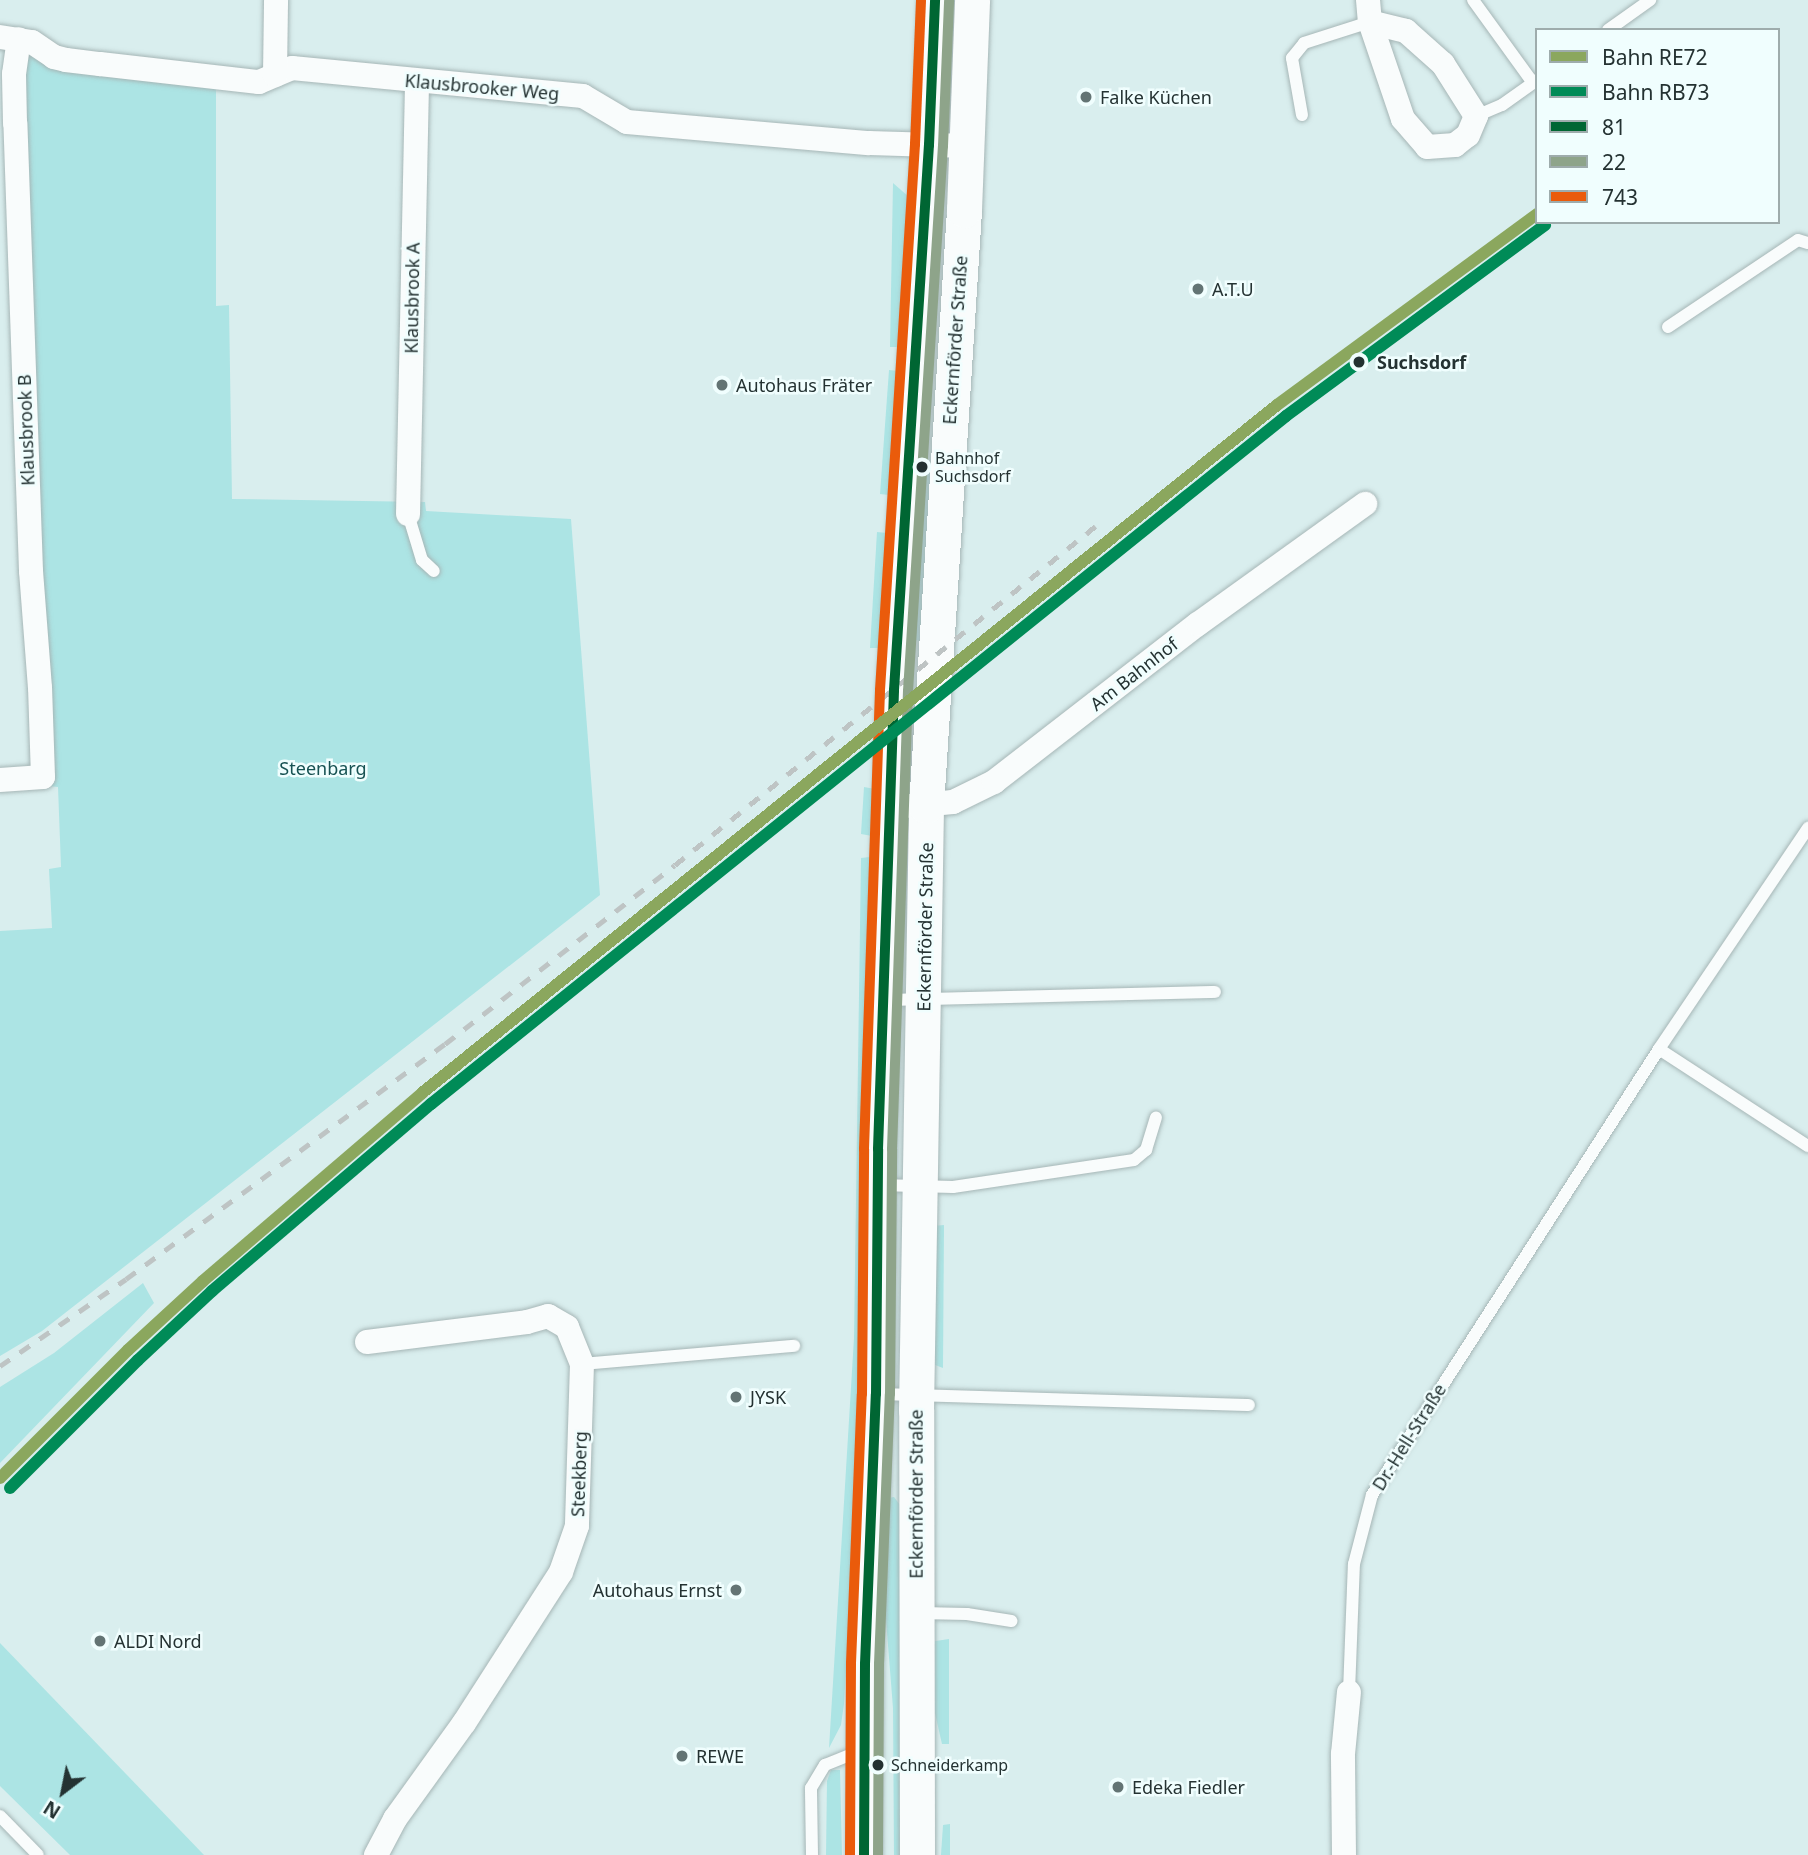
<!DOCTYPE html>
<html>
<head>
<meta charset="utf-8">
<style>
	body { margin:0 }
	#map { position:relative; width:1808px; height:1855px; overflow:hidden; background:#d9eeee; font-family:"Noto Sans",sans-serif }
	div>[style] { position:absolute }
	.green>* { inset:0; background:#ace4e4 }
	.roads { filter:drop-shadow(0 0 2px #a6b6b6) drop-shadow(0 0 2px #a6b6b6) }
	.service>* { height:12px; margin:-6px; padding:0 6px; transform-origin:6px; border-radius:6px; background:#f9fcfc }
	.minor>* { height:24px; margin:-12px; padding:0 12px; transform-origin:12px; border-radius:12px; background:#f9fcfc }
	.secondary>* { height:35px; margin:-17.5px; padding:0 17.5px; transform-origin:17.5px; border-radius:17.5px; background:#f9fcfc }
	.rail>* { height:5px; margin-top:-2.5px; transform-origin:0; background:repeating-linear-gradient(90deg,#bec4c4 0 12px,transparent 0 24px) }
	.bus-1>* { height:10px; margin:-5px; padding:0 5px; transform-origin:5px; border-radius:5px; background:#063 }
	.bus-2>* { height:10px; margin:-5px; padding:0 5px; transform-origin:5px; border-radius:5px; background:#8ea48a }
	.bus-3>* { height:10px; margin:-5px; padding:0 5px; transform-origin:5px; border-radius:5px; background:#ea5b0b }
	.rail-1>* { height:12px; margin:-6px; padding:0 6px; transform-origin:6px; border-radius:6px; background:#8ba75e }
	.rail-2>* { height:12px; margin:-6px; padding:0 6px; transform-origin:6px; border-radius:6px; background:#008b57 }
	.dots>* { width:19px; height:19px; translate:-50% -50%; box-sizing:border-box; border:4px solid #f0fefe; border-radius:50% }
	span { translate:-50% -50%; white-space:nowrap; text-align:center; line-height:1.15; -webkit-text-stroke:5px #f0fefe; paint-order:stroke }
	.bus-label { font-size:16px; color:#243232 }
	.left { translate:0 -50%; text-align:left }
	.street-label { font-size:18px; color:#243232 }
	.poi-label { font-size:18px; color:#243232 }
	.right { translate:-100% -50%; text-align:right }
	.stop-label { font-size:18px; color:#243232; font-weight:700 }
	.park-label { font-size:18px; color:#175253 }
	.legend { position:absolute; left:1535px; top:28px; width:245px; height:196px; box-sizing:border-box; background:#f0fefe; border:2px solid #9eacac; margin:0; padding:9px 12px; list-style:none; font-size:21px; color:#243232 }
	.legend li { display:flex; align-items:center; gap:14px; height:35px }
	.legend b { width:35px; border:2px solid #9eacac }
	.north { position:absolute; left:28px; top:1757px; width:70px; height:70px; -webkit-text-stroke:5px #f0fefe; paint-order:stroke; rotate:212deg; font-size:19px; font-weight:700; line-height:28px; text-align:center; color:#243232 }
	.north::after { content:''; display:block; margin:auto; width:24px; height:32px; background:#243232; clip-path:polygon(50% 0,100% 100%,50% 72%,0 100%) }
</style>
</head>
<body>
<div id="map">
	<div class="green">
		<i style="clip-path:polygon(21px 43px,216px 77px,216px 306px,229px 305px,232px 499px,425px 502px,426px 511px,571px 519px,600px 895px,42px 1331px,0 1356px,0 931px,52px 928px,49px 869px,61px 867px,58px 787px,48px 786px)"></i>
		<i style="clip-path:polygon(893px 183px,909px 197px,897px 347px,890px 347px)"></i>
		<i style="clip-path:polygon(889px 370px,898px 371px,889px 495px,880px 494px)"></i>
		<i style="clip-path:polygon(922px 464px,931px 465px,921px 641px,911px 639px)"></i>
		<i style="clip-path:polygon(877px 532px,887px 533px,880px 648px,870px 648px)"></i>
		<i style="clip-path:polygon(864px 787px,875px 789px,872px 836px,861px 834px)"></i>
		<i style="clip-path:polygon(870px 857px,859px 1455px,844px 1704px,841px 1725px,829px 1748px,854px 1338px,861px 858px)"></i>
		<i style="clip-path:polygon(944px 1225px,943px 1368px,930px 1363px,933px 1226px)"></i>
		<i style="clip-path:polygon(143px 1283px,154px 1303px,0 1463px,0 1387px,54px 1353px)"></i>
		<i style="clip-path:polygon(894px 1497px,900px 1505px,903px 1855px,894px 1855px,893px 1708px,885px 1607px,888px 1498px)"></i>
		<i style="clip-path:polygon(949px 1639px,949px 1744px,942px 1744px,934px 1709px,929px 1642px)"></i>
		<i style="clip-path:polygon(0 1643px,204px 1855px,70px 1855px,0 1786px)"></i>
		<i style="clip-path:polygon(831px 1770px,840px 1770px,842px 1855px,826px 1855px,827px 1781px)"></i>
		<i style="clip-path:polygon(950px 1824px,950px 1855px,941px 1855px,943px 1825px)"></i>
	</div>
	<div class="roads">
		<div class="service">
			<i style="left:1473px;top:0;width:102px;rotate:54.1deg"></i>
			<i style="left:1608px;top:30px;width:52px;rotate:-35.5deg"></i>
			<i style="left:1302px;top:115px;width:58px;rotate:-100deg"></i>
			<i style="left:1292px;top:58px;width:19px;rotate:-51deg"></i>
			<i style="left:1304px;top:43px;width:69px;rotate:-17.7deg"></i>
			<i style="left:1476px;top:116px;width:28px;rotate:-23deg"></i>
			<i style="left:1502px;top:105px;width:43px;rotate:-35.5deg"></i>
			<i style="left:1668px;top:327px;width:156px;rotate:-33.8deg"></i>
			<i style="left:1798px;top:240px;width:10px;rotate:17deg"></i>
			<i style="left:408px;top:514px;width:48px;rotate:73.1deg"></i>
			<i style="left:422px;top:560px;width:16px;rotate:43deg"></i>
			<i style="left:884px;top:1000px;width:331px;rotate:-1.4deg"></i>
			<i style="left:1659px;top:1049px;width:178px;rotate:33.1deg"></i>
			<i style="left:879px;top:1185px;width:74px;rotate:1.5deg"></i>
			<i style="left:953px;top:1187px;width:183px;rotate:-8.5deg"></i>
			<i style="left:1134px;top:1160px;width:16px;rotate:-40deg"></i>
			<i style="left:1146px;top:1150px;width:34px;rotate:-73deg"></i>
			<i style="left:582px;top:1364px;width:213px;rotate:-4.9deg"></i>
			<i style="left:878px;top:1394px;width:371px;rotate:1.7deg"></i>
			<i style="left:920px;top:1613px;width:47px;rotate:1.2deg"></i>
			<i style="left:967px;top:1614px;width:45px;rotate:9deg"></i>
			<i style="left:1349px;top:1692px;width:128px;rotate:-87.8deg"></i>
			<i style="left:1354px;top:1564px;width:71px;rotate:-75.4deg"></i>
			<i style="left:1372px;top:1495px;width:530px;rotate:-57.24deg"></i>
			<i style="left:1659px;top:1049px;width:267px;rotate:-56deg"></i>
			<i style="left:0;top:1816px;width:54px;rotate:45.7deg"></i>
			<i style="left:812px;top:1855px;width:67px;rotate:-90.9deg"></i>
			<i style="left:811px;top:1788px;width:27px;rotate:-59deg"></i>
			<i style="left:825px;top:1765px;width:38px;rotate:-22deg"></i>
		</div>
		<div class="minor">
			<i style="left:1368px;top:0;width:22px;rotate:85deg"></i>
			<i style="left:1370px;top:22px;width:102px;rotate:71.2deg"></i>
			<i style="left:1403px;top:119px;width:37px;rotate:49deg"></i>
			<i style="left:1427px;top:147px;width:28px;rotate:-4deg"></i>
			<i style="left:1455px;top:145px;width:16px;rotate:-38deg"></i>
			<i style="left:1468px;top:135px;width:21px;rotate:-67deg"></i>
			<i style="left:1476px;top:116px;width:62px;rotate:-122.4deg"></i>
			<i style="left:1443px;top:64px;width:50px;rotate:-138.3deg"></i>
			<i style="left:1406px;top:31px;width:37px;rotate:-166deg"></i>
			<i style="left:0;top:37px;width:32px;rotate:9deg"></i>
			<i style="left:32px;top:42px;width:27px;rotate:34deg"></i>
			<i style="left:54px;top:57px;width:12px;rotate:14deg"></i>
			<i style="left:66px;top:60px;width:34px;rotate:7deg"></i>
			<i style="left:100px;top:64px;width:160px;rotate:6.5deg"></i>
			<i style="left:259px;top:82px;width:36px;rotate:-23deg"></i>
			<i style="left:292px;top:68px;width:292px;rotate:5.5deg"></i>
			<i style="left:583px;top:96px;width:51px;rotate:30.6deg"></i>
			<i style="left:627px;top:122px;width:243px;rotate:5deg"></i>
			<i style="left:869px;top:143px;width:98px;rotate:1.8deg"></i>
			<i style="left:275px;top:75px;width:75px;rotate:-89.2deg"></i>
			<i style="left:408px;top:514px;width:433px;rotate:-88.8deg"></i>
			<i style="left:0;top:780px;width:43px;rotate:-4deg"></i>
			<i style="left:43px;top:777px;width:89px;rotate:-91.9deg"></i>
			<i style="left:40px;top:688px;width:117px;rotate:-94.4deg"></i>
			<i style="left:31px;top:571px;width:448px;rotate:-92deg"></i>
			<i style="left:15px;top:123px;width:49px;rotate:-91.2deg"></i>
			<i style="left:14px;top:74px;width:35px;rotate:-82deg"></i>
			<i style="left:910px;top:806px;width:43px;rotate:-5.3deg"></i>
			<i style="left:953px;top:802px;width:46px;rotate:-26deg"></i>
			<i style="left:994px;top:782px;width:258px;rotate:-37.8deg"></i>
			<i style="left:1198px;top:624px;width:206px;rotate:-35.7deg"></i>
			<i style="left:367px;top:1342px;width:161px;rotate:-7.1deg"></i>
			<i style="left:527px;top:1322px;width:22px;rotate:-16deg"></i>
			<i style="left:548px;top:1316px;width:22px;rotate:30deg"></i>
			<i style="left:567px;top:1327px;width:40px;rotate:68deg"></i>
			<i style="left:582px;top:1364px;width:162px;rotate:91.8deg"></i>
			<i style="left:577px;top:1526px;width:49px;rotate:109.2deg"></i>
			<i style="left:561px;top:1572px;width:179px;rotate:122.7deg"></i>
			<i style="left:464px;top:1723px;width:118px;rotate:125.7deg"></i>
			<i style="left:395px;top:1819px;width:41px;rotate:117.8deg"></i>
			<i style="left:1344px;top:1855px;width:101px;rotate:-90.6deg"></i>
			<i style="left:1343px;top:1754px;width:62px;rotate:-84.5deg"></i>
		</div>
		<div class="secondary">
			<i style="left:864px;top:1855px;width:191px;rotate:-89.7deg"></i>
			<i style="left:865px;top:1664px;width:270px;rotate:-87.7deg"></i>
			<i style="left:876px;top:1394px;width:245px;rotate:-89.5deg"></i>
			<i style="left:878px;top:1149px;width:459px;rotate:-88deg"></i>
			<i style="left:894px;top:690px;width:546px;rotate:-86.33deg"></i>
			<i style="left:929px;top:145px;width:145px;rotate:-87.6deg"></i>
			<i style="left:917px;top:1855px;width:445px;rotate:-90.1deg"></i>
			<i style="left:916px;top:1410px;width:604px;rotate:-89.05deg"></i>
			<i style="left:926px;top:806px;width:597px;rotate:-86.35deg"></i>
			<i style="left:964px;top:210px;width:210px;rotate:-87.8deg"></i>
		</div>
	</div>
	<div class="rail">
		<i style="left:0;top:1366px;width:153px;rotate:-34.6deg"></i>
		<i style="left:126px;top:1279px;width:396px;rotate:-36.4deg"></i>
		<i style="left:445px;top:1044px;width:291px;rotate:-37.9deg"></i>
		<i style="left:675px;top:865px;width:542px;rotate:-38.86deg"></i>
	</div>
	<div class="bus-1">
		<i style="left:864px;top:1855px;width:191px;rotate:-89.7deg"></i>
		<i style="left:865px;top:1664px;width:270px;rotate:-87.7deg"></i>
		<i style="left:876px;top:1394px;width:245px;rotate:-89.5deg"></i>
		<i style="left:878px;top:1149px;width:459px;rotate:-88deg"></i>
		<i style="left:894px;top:690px;width:546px;rotate:-86.33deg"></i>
		<i style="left:929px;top:145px;width:145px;rotate:-87.6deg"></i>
	</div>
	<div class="bus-2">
		<i style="left:878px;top:1855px;width:191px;rotate:-89.7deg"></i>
		<i style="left:879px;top:1664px;width:270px;rotate:-87.7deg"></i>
		<i style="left:890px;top:1394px;width:245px;rotate:-89.5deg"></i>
		<i style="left:892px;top:1149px;width:458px;rotate:-88deg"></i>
		<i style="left:908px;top:691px;width:546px;rotate:-86.33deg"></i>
		<i style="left:943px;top:146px;width:145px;rotate:-87.6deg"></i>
	</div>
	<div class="bus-3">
		<i style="left:850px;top:1855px;width:192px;rotate:-89.7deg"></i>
		<i style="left:851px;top:1663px;width:269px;rotate:-87.7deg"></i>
		<i style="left:862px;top:1394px;width:245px;rotate:-89.5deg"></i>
		<i style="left:864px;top:1149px;width:459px;rotate:-88deg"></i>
		<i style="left:880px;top:690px;width:547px;rotate:-86.33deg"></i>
		<i style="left:915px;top:144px;width:144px;rotate:-87.6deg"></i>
	</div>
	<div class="rail-1">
		<i style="left:0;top:1478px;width:181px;rotate:-45deg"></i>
		<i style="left:128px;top:1350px;width:102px;rotate:-42.6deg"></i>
		<i style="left:203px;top:1281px;width:289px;rotate:-40.6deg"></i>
		<i style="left:422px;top:1093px;width:1097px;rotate:-38.82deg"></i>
		<i style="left:1277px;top:405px;width:323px;rotate:-36.3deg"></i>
	</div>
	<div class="rail-2">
		<i style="left:10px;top:1488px;width:181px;rotate:-45deg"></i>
		<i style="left:138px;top:1360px;width:101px;rotate:-43deg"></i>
		<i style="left:212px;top:1291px;width:288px;rotate:-40.5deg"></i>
		<i style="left:431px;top:1104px;width:1097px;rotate:-38.82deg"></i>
		<i style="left:1286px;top:416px;width:322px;rotate:-36.4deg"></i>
	</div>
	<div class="dots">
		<i style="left:1086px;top:97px;background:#637474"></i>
		<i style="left:1198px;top:289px;background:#637474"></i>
		<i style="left:1359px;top:362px;background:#243232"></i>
		<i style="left:722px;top:385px;background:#637474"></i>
		<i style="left:922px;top:467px;background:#243232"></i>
		<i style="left:736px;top:1397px;background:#637474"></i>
		<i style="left:736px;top:1590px;background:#637474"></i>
		<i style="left:100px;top:1641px;background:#637474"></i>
		<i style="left:682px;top:1756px;background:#637474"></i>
		<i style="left:878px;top:1765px;background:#243232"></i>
		<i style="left:1118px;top:1787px;background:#637474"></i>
	</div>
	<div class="bus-label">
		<span class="left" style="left:935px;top:467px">Bahnhof<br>Suchsdorf</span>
		<span class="left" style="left:891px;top:1765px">Schneiderkamp</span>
	</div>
	<div class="street-label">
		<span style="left:482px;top:87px;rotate:5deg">Klausbrooker Weg</span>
		<span style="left:412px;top:298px;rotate:-89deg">Klausbrook A</span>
		<span style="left:955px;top:340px;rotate:-86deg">Eckernförder Straße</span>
		<span style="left:26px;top:430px;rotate:-92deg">Klausbrook B</span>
		<span style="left:1134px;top:674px;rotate:-38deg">Am Bahnhof</span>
		<span style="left:925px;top:927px;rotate:-89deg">Eckernförder Straße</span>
		<span style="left:1409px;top:1437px;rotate:-58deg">Dr.-Hell-Straße</span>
		<span style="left:579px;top:1474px;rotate:-88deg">Steekberg</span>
		<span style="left:916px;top:1494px;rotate:-90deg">Eckernförder Straße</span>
	</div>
	<div class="poi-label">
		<span class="left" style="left:1100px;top:97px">Falke Küchen</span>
		<span class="left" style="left:1212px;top:289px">A.T.U</span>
		<span class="left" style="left:736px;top:385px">Autohaus Fräter</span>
		<span class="left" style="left:750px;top:1397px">JYSK</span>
		<span class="right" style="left:722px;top:1590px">Autohaus Ernst</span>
		<span class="left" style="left:114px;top:1641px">ALDI Nord</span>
		<span class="left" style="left:696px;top:1756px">REWE</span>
		<span class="left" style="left:1132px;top:1787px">Edeka Fiedler</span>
	</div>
	<div class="stop-label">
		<span class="left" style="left:1377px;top:362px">Suchsdorf</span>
	</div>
	<div class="park-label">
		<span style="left:323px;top:768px">Steenbarg</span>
	</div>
	<ul class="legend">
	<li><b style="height:9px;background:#8ba75e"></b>Bahn RE72</li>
	<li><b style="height:9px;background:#008b57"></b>Bahn RB73</li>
	<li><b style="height:9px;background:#063"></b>81</li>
	<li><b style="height:9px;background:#8ea48a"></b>22</li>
	<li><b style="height:9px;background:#ea5b0b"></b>743</li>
	</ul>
	<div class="north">N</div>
</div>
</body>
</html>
